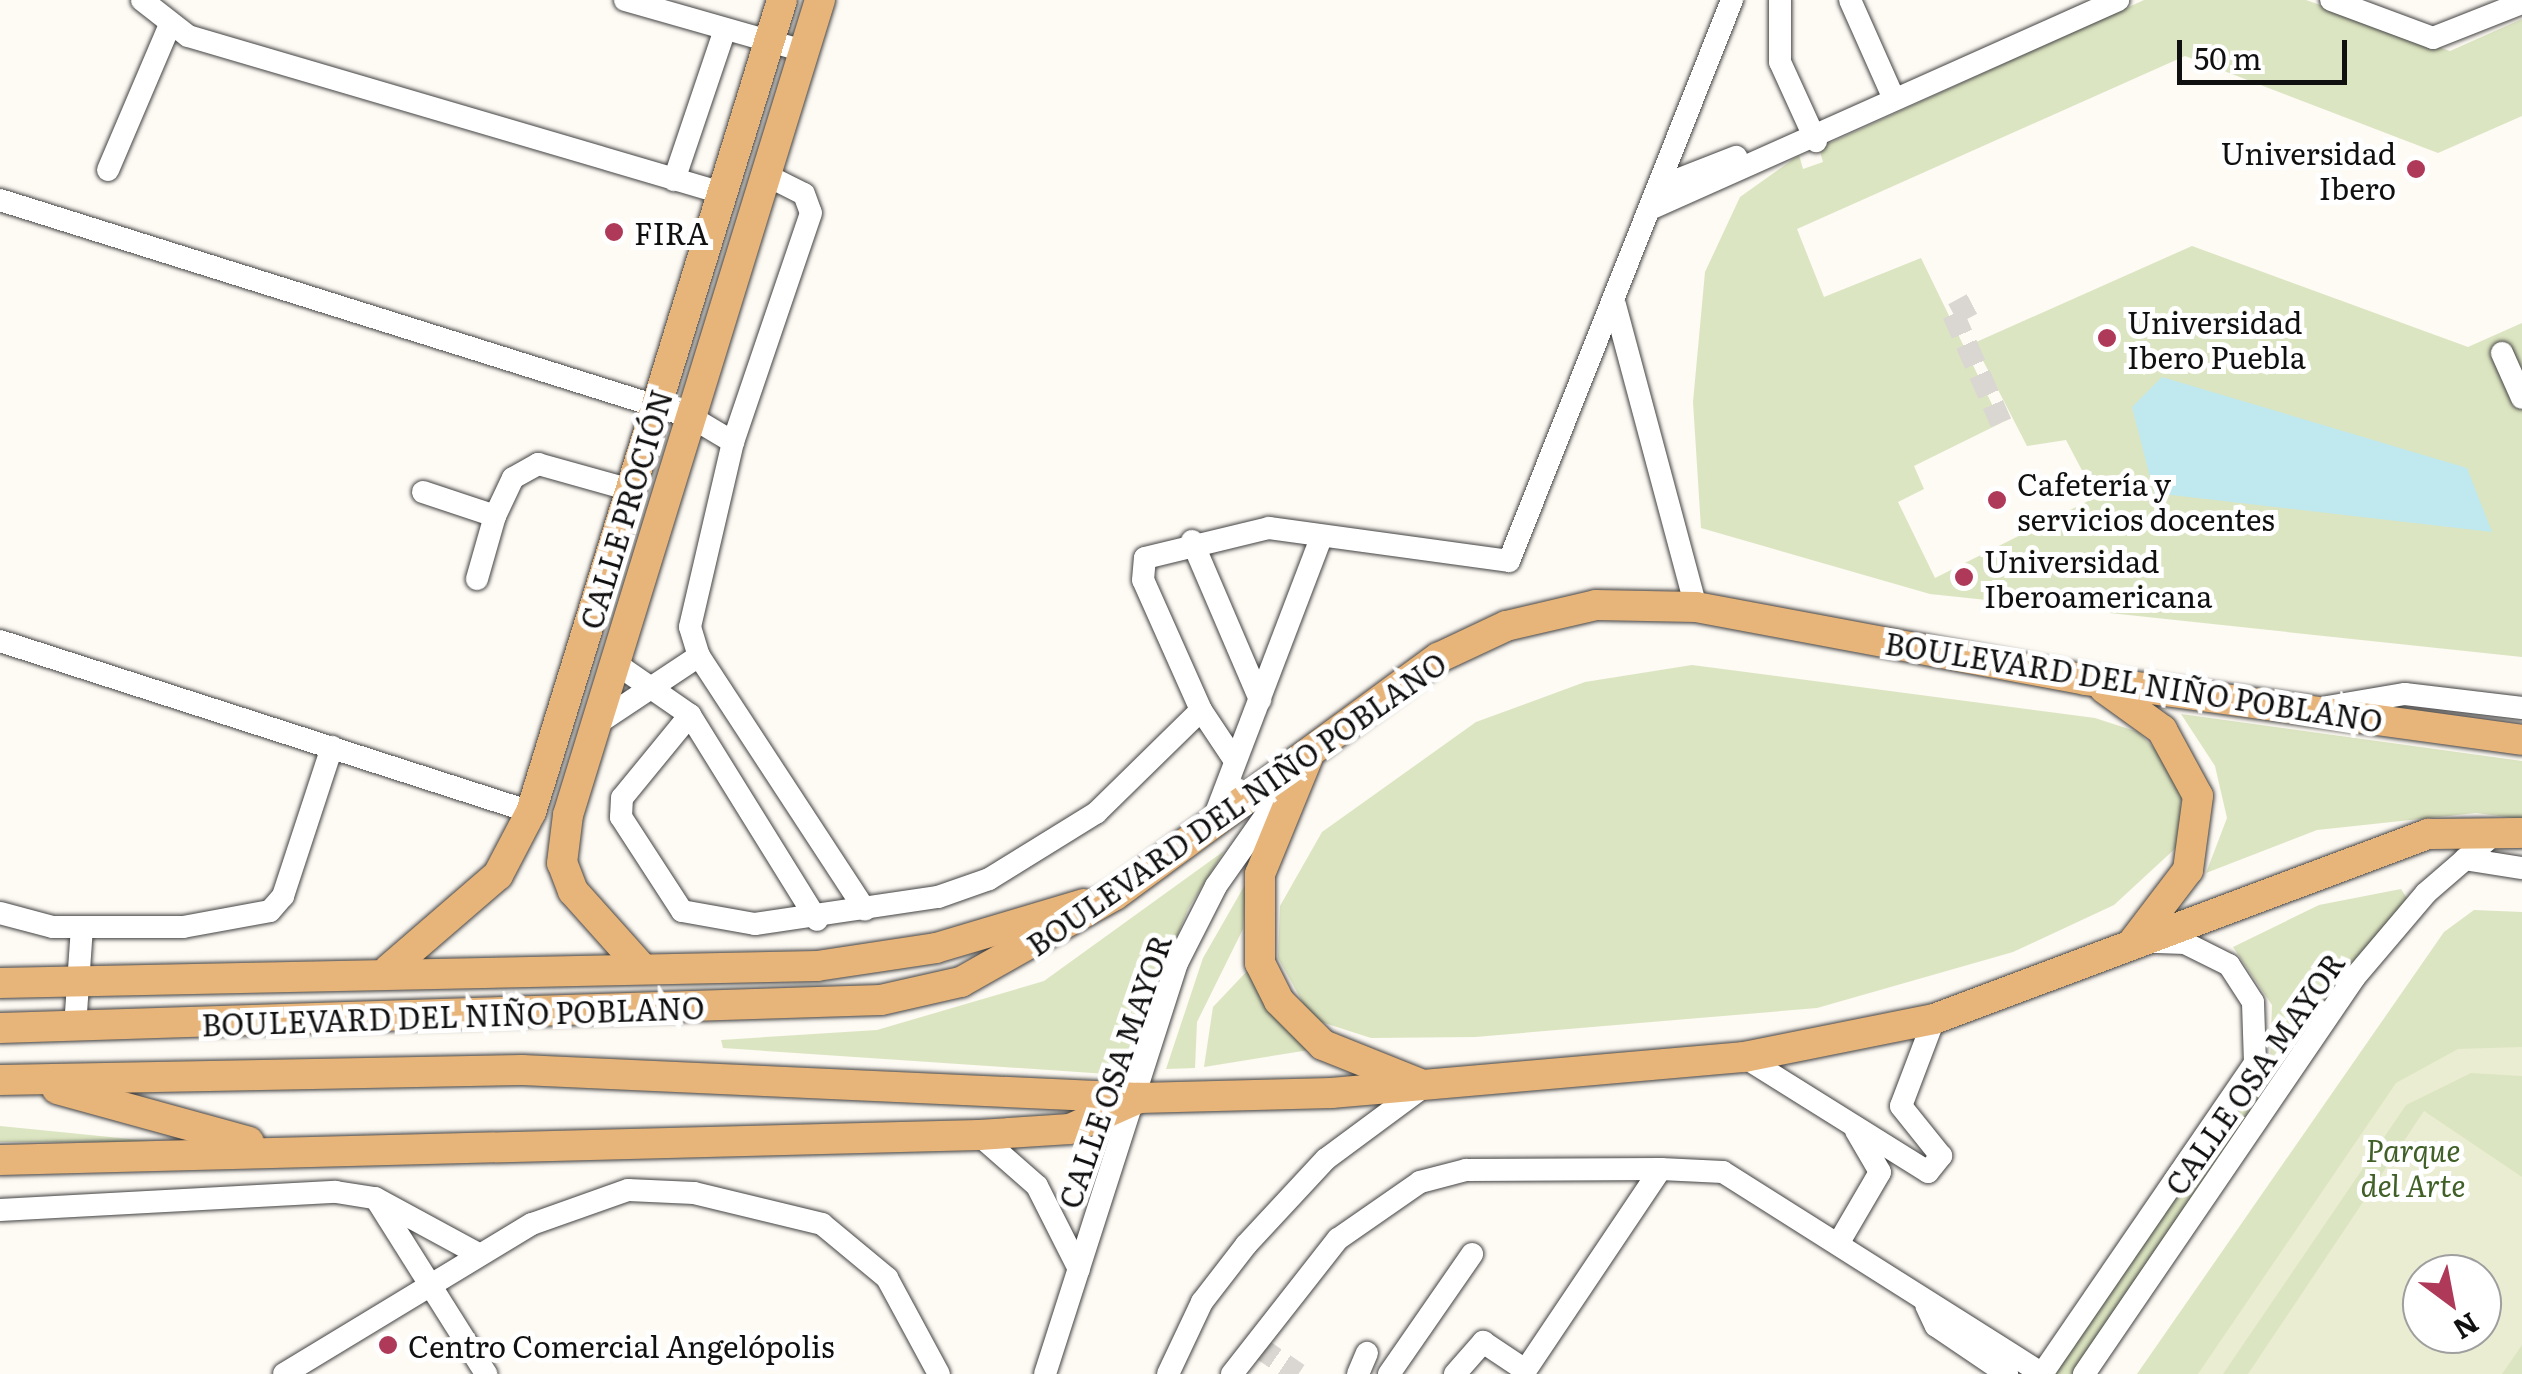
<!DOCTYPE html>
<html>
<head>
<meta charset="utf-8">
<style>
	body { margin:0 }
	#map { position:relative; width:2522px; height:1374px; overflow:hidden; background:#fefaf4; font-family:Literata,serif }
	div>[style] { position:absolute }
	.green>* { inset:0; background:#dce5c1 }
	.pitch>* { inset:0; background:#eaedd2 }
	.water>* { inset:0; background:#bfe8ef }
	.minor-tunnel>* { height:22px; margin-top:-11px; transform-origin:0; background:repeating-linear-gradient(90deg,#dad7d2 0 22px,transparent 0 33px) }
	.roads { filter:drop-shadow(0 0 2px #434343) drop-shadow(0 0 2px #434343) }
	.minor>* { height:22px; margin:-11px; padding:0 11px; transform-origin:11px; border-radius:11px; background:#fff }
	.major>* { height:30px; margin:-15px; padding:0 15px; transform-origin:15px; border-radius:15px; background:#e7b47a }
	.dots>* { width:28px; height:28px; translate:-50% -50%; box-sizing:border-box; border:5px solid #fff; border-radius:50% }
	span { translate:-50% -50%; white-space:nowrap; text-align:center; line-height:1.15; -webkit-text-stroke:10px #fff; paint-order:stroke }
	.poi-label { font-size:30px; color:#101010 }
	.right { translate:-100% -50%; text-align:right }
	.left { translate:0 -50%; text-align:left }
	.street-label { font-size:30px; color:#101010 }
	.park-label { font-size:30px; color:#406028; font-style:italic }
	.north { position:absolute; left:2402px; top:1254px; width:100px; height:100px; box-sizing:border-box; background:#fff; border:2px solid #9f9f9f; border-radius:50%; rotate:148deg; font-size:28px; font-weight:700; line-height:40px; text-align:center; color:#101010 }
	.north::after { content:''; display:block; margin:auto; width:35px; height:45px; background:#af3959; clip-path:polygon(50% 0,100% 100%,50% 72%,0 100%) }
	.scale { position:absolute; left:2177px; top:40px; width:170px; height:45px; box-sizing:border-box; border:5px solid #101010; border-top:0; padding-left:12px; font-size:30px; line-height:35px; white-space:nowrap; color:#101010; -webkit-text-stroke:8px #fff; paint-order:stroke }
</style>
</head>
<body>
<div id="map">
	<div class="green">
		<i style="clip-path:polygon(2144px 0,2306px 0,2450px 51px,2522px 19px,2522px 116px,2438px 153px,2185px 56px,1797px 229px,1824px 297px,1921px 258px,2001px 423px,1914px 466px,1924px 489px,1898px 502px,1935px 578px,2096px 497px,2066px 440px,2027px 446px,1974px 343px,2192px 246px,2468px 347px,2522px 323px,2522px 657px,1930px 594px,1701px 528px,1693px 402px,1705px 272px,1740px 197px,1799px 155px,1803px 169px,1823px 162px,1819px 148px)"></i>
		<i style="clip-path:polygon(1692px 665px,2095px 718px,2138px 732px,2163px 757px,2181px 797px,2179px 845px,2114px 905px,2013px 952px,1817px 1008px,1475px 1037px,1371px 1038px,1312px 1019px,1278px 958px,1280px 906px,1322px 832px,1476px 722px,1585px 682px)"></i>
		<i style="clip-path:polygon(2181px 714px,2522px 761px,2522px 819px,2476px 813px,2317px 830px,2206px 873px,2227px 818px,2215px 766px)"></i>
		<i style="clip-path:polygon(1224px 851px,1188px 909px,1122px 1075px,723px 1048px,721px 1040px,877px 1030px,1044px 981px)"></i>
		<i style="clip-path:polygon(1246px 883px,1243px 929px,1197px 1022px,1195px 1068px,1166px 1069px,1203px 958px)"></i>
		<i style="clip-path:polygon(2401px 889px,2410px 903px,2340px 979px,2072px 1374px,2054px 1374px,2270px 1061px,2272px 1005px,2233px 947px,2319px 905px)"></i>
		<i style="clip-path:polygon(evenodd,2474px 910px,2522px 912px,2522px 1374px,2137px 1374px,2444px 932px,2474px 910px,2422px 1274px,2482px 1274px,2482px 1334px,2422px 1334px,2422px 1274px)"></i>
		<i style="clip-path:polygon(1249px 969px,1309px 1050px,1204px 1067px,1213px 1007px)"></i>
		<i style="clip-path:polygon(0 1126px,160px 1142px,0 1142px)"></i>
	</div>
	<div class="pitch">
		<i style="clip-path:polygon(2522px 1047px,2522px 1076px,2471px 1073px,2406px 1105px,2223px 1374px,2198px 1374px,2396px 1083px,2458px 1049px)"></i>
		<i style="clip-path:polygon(evenodd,2424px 1111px,2522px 1177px,2522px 1345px,2502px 1374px,2248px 1374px,2424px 1111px,2482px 1274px,2482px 1334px,2422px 1334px,2422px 1274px,2482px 1274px)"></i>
	</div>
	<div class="water">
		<i style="clip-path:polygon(2162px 377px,2467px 468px,2492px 532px,2154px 493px,2132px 407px)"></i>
	</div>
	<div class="minor-tunnel">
		<i style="left:1972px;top:304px;width:21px;rotate:152deg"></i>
		<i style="left:1953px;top:314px;width:119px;rotate:66.2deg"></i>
		<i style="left:1257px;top:1346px;width:50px;rotate:34.3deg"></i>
	</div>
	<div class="roads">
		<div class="minor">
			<i style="left:142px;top:0;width:58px;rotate:38deg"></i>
			<i style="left:188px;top:36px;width:557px;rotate:16.38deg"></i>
			<i style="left:625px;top:0;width:186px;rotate:15.9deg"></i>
			<i style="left:1780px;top:0;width:62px;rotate:90deg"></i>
			<i style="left:1780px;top:62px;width:87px;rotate:65.5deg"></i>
			<i style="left:1850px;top:0;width:108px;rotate:66deg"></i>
			<i style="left:2331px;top:0;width:109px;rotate:20.4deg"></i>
			<i style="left:2433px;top:38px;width:96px;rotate:-21.5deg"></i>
			<i style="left:108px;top:170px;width:155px;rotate:-66.9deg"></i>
			<i style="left:766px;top:175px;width:42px;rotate:26.6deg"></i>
			<i style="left:804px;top:194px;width:20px;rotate:70deg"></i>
			<i style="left:811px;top:213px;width:242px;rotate:108.8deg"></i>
			<i style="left:733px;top:442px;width:190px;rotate:103.1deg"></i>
			<i style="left:690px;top:627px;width:30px;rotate:73deg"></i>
			<i style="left:699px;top:656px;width:303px;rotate:56.8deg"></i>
			<i style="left:674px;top:180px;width:159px;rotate:-71.3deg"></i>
			<i style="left:1659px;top:187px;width:83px;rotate:-21.3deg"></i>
			<i style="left:0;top:200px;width:724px;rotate:17.43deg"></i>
			<i style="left:691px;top:417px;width:49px;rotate:30.8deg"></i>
			<i style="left:1650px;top:209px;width:513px;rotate:-24.06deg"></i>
			<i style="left:1615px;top:305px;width:313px;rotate:75deg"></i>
			<i style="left:2502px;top:353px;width:49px;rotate:66deg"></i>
			<i style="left:423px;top:492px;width:76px;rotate:18.4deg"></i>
			<i style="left:495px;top:516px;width:42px;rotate:-64.7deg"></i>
			<i style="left:513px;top:478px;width:29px;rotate:-29deg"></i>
			<i style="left:538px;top:464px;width:97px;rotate:15.6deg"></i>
			<i style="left:1192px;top:541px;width:173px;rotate:66.8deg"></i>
			<i style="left:477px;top:579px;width:66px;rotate:-74.1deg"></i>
			<i style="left:0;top:641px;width:558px;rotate:17.85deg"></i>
			<i style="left:615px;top:663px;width:91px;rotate:34.7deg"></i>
			<i style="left:690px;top:715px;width:241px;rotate:58.2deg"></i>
			<i style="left:2327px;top:707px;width:79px;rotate:-9.5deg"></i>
			<i style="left:2405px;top:694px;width:118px;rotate:6.8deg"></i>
			<i style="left:690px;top:715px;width:107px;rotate:129.3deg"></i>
			<i style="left:622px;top:798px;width:19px;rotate:93deg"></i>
			<i style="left:621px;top:817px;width:112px;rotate:57deg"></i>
			<i style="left:682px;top:911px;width:74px;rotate:10.1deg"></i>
			<i style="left:755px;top:924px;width:185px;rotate:-8.4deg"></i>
			<i style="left:938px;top:897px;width:54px;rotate:-19.4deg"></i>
			<i style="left:989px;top:879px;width:126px;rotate:-31.7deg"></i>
			<i style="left:1096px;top:813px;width:147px;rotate:-44.4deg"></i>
			<i style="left:595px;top:725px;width:125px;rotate:-33.6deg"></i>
			<i style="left:1235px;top:761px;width:61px;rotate:-123.7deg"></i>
			<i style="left:1201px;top:710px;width:142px;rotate:-114deg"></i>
			<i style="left:1143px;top:580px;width:22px;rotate:-85deg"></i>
			<i style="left:1145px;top:558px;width:128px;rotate:-13.6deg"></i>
			<i style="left:1269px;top:528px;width:242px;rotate:7.8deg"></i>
			<i style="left:1509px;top:561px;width:604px;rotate:-68.32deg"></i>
			<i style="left:1211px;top:826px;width:306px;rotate:-69.1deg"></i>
			<i style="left:2465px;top:859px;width:58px;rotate:9deg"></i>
			<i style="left:0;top:913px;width:55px;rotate:14.8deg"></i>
			<i style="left:53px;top:927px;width:130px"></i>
			<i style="left:183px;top:927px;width:88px;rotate:-10.4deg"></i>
			<i style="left:270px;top:911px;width:20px;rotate:-49deg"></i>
			<i style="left:283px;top:896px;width:157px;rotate:-71.8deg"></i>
			<i style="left:75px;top:1027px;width:100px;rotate:-86deg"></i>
			<i style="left:1744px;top:1057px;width:217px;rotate:32deg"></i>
			<i style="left:1928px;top:1172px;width:21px;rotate:-51deg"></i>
			<i style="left:1941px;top:1156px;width:64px;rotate:-128.7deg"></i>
			<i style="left:1901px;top:1106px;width:93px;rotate:-69.2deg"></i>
			<i style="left:979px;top:1135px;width:77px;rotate:41.3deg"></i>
			<i style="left:1037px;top:1186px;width:93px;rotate:63.2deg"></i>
			<i style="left:376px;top:1199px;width:207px;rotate:57.8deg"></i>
			<i style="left:0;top:1210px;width:336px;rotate:-3.1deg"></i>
			<i style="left:336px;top:1192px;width:39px;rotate:9deg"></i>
			<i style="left:375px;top:1198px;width:119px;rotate:28.5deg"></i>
			<i style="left:1838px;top:1244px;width:83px;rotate:-59.7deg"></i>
			<i style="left:1880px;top:1172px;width:48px;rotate:-120.3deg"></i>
			<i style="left:1926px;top:1305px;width:23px;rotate:65deg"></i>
			<i style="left:1936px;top:1326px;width:86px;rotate:34.1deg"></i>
			<i style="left:284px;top:1374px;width:290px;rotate:-31.2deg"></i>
			<i style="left:532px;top:1224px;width:102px;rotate:-19.5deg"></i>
			<i style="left:628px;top:1190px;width:66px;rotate:2.6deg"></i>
			<i style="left:694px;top:1193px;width:132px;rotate:13.6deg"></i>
			<i style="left:822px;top:1224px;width:85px;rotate:39.7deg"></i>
			<i style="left:887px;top:1278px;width:109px;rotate:61.6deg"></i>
			<i style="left:1045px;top:1374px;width:432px;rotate:-72.2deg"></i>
			<i style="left:1177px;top:963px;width:86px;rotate:-63.1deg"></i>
			<i style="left:1216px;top:886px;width:123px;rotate:-54.9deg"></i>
			<i style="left:1168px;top:1374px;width:80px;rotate:-64.7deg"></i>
			<i style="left:1202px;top:1302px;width:72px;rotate:-52.3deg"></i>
			<i style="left:1246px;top:1245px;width:117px;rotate:-47.1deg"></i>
			<i style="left:1326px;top:1159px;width:124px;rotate:-36.5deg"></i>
			<i style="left:1232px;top:1374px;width:172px;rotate:-51.9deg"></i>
			<i style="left:1338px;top:1239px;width:100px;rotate:-34.8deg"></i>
			<i style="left:1420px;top:1182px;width:48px;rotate:-14.6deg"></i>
			<i style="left:1466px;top:1170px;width:195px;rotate:-0.3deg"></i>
			<i style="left:1661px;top:1169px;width:62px;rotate:2.8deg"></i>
			<i style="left:1723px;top:1172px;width:378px;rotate:32.3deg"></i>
			<i style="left:1358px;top:1374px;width:23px;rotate:-67deg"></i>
			<i style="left:1389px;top:1374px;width:146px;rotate:-55.3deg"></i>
			<i style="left:1455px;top:1374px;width:43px;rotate:-48.8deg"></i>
			<i style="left:1483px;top:1342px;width:50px;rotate:33.7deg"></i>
			<i style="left:1523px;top:1374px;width:247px;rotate:-56.1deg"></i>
			<i style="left:2042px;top:1374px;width:377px;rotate:-55.6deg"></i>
			<i style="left:2255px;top:1063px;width:61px;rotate:-91.9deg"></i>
			<i style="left:2253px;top:1002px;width:44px;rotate:-123deg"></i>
			<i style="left:2229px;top:965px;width:49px;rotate:-153.4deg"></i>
			<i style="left:2185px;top:943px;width:34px;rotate:-178deg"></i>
			<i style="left:2084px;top:1374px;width:479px;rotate:-55.7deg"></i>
			<i style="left:2354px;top:978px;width:111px;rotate:-49.7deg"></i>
			<i style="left:2426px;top:893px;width:96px;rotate:-40.8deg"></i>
		</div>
		<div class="major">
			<i style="left:2104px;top:688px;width:72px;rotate:35.9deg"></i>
			<i style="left:2162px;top:730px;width:75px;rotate:61.4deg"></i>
			<i style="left:2198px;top:796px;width:75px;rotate:97.7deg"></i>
			<i style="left:2188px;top:870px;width:89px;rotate:127.3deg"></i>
			<i style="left:1308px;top:757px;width:126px;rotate:112.3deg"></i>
			<i style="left:1260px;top:874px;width:89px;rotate:90deg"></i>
			<i style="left:1260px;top:963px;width:42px;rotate:63.4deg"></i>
			<i style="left:1279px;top:1001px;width:62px;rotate:45deg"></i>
			<i style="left:1323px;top:1045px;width:102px;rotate:21.8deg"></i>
			<i style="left:641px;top:967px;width:102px;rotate:-131.8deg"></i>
			<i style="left:573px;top:891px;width:30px;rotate:-111deg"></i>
			<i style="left:562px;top:863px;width:48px;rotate:-82.9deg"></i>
			<i style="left:568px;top:815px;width:853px;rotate:-72.82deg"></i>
			<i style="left:389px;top:969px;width:144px;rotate:-40.8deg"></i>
			<i style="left:498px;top:875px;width:71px;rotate:-62.4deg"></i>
			<i style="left:531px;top:812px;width:850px;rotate:-72.82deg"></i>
			<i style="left:0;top:983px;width:817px;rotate:-1.19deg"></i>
			<i style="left:817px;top:966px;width:120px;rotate:-8.6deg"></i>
			<i style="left:936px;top:948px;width:154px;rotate:-16.6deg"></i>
			<i style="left:0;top:1028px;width:881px;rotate:-1.82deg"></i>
			<i style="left:881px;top:1000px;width:82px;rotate:-12.7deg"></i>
			<i style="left:961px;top:982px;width:177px;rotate:-29.5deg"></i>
			<i style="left:1115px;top:895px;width:401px;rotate:-36.3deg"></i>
			<i style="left:1438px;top:658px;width:75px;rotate:-25.2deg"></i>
			<i style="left:1506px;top:626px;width:92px;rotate:-13.1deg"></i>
			<i style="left:1596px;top:605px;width:100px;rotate:1.1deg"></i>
			<i style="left:1696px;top:607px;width:396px;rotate:10.6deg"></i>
			<i style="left:2085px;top:680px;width:441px;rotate:7.8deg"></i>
			<i style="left:0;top:1080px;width:522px;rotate:-1.1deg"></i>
			<i style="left:522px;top:1070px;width:618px;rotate:2.6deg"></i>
			<i style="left:1139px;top:1098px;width:193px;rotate:-1.5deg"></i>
			<i style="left:1332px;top:1093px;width:414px;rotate:-5deg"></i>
			<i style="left:1744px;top:1057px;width:194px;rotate:-11.3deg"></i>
			<i style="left:1934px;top:1019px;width:528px;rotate:-20.53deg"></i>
			<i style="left:2428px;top:834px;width:94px;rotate:-0.6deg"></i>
			<i style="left:57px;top:1089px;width:199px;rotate:15.4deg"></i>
			<i style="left:0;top:1160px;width:979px;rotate:-1.46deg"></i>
			<i style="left:979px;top:1135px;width:91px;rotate:-3.8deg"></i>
			<i style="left:1070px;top:1129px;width:76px;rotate:-24.2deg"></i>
		</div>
	</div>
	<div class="dots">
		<i style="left:2416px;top:169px;background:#af3959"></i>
		<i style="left:614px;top:232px;background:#af3959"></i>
		<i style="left:2107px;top:338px;background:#af3959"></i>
		<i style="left:1997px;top:500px;background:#af3959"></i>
		<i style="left:1964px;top:577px;background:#af3959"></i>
		<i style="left:388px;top:1345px;background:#af3959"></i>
	</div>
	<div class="poi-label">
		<span class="right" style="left:2396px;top:169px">Universidad<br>Ibero</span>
		<span class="left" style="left:634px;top:232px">FIRA</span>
		<span class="left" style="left:2127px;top:338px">Universidad<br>Ibero Puebla</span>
		<span class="left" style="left:2017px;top:500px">Cafetería y<br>servicios docentes</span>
		<span class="left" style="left:1984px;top:577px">Universidad<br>Iberoamericana</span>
		<span class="left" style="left:408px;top:1345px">Centro Comercial Angelópolis</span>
	</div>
	<div class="street-label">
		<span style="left:625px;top:509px;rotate:-73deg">CALLE PROCIÓN</span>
		<span style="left:2134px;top:681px;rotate:9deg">BOULEVARD DEL NIÑO POBLANO</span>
		<span style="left:1236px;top:803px;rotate:-35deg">BOULEVARD DEL NIÑO POBLANO</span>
		<span style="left:453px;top:1015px;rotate:-2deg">BOULEVARD DEL NIÑO POBLANO</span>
		<span style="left:1114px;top:1071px;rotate:-71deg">CALLE OSA MAYOR</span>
		<span style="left:2254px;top:1073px;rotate:-55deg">CALLE OSA MAYOR</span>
	</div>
	<div class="park-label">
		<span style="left:2413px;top:1166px">Parque<br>del Arte</span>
	</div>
	<div class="north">N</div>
	<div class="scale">50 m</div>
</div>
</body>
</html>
